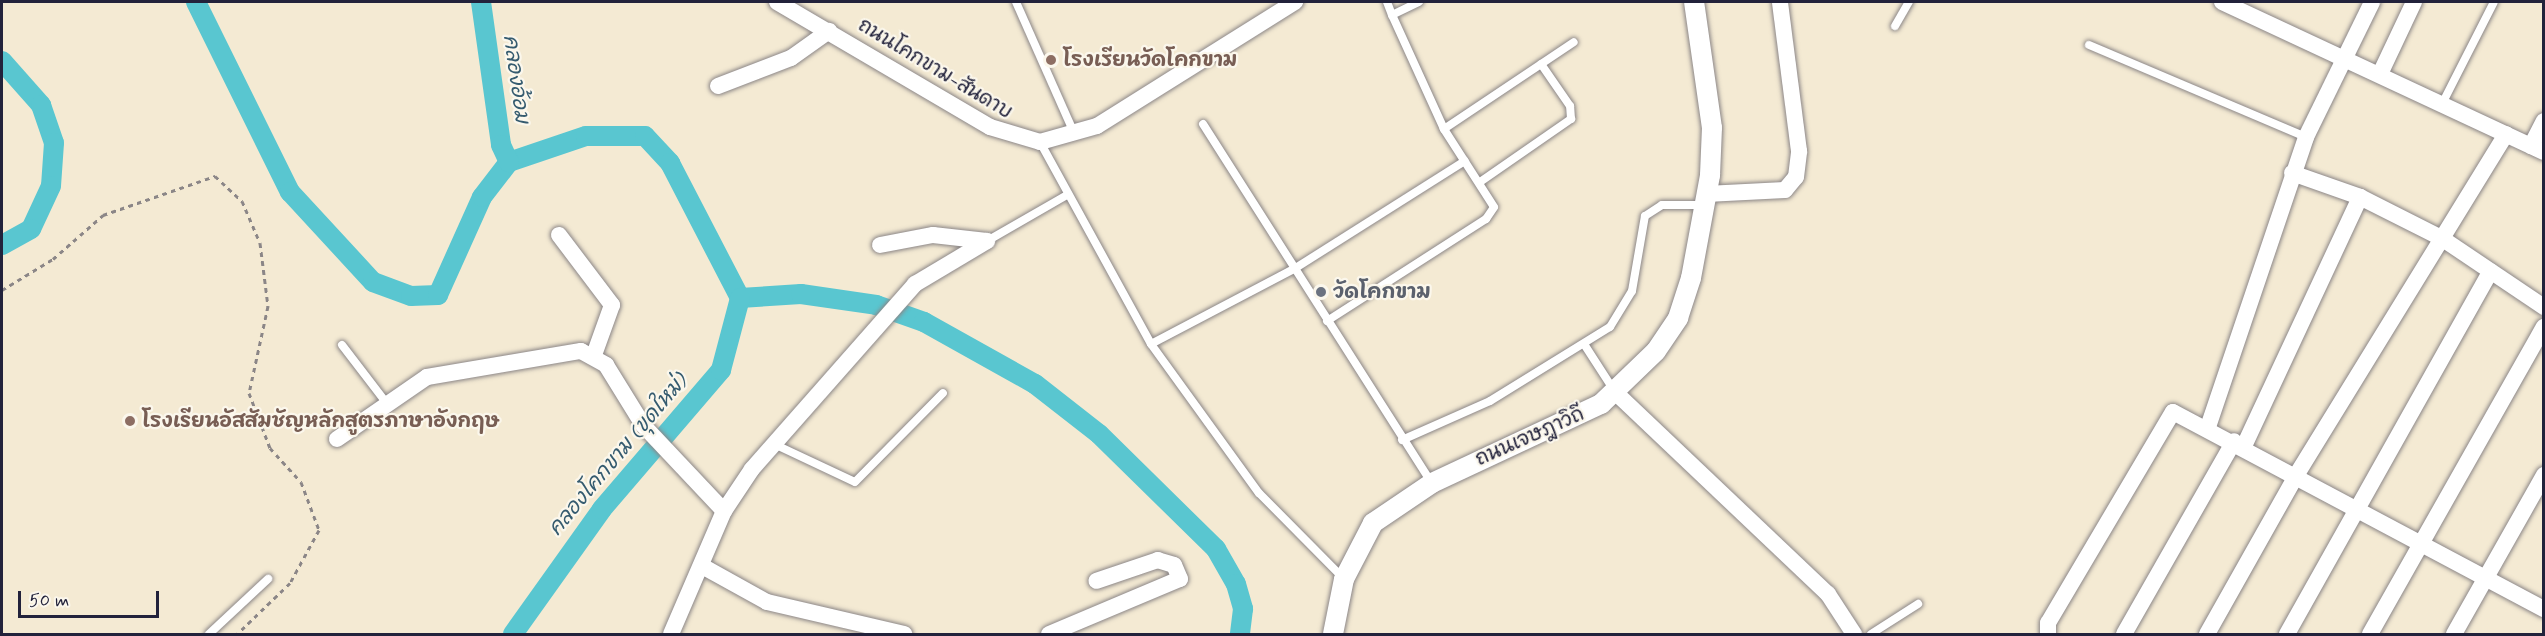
<!DOCTYPE html>
<html>
<head>
<meta charset="utf-8">
<style>
	body { margin:0 }
	#map { position:relative; width:2545px; height:636px; overflow:hidden; background:#f4ead3; font-family:Mynerve,"Playpen Sans Thai",sans-serif }
	div>[style] { position:absolute }
	.canal>* { height:20px; margin:-10px; padding:0 10px; transform-origin:10px; border-radius:10px; background:#59c6d0 }
	.path>* { height:3px; margin-top:-1.5px; transform-origin:0; background:repeating-linear-gradient(90deg,#8b8687 0 4.5px,transparent 0 9px) }
	.roads { filter:drop-shadow(0 0 2px #8b8687) drop-shadow(0 0 2px #8b8687) }
	.service>* { height:8px; margin:-4px; padding:0 4px; transform-origin:4px; border-radius:4px; background:#fff }
	.minor>* { height:16px; margin:-8px; padding:0 8px; transform-origin:8px; border-radius:8px; background:#fff }
	.tertiary>* { height:20px; margin:-10px; padding:0 10px; transform-origin:10px; border-radius:10px; background:#fff }
	.dots>* { width:16px; height:16px; translate:-50% -50%; box-sizing:border-box; border:3px solid #fbf7ec; border-radius:50% }
	span { translate:-50% -50%; white-space:nowrap; text-align:center; line-height:1.15; -webkit-text-stroke:4.5px #fbf7ec; paint-order:stroke }
	.education-label { font-size:20px; color:#785e54; font-weight:700 }
	.left { translate:0 -50%; text-align:left }
	.street-label { font-size:20px; color:#22223b }
	.worship-label { font-size:20px; color:#5b616d; font-weight:700 }
	.water-label { font-size:21px; color:#355b6f; font-style:italic }
	.frame { position:absolute; inset:0; border:3px solid #22223b; pointer-events:none }
	.scale { position:absolute; left:18px; top:591px; width:141px; height:27px; box-sizing:border-box; border:3px solid #22223b; border-top:0; padding-left:8px; font-size:18px; line-height:21px; white-space:nowrap; color:#22223b; -webkit-text-stroke:4px #fbf7ec; paint-order:stroke }
</style>
</head>
<body>
<div id="map">
	<div class="canal">
		<i style="left:196px;top:2px;width:212px;rotate:63.7deg"></i>
		<i style="left:290px;top:192px;width:122px;rotate:47.3deg"></i>
		<i style="left:373px;top:282px;width:40px;rotate:20.2deg"></i>
		<i style="left:411px;top:296px;width:27px;rotate:-2deg"></i>
		<i style="left:438px;top:295px;width:107px;rotate:-65.8deg"></i>
		<i style="left:482px;top:197px;width:44px;rotate:-52.4deg"></i>
		<i style="left:509px;top:162px;width:81px;rotate:-18.7deg"></i>
		<i style="left:586px;top:136px;width:59px"></i>
		<i style="left:645px;top:136px;width:37px;rotate:47deg"></i>
		<i style="left:670px;top:163px;width:152px;rotate:62.6deg"></i>
		<i style="left:481px;top:2px;width:144px;rotate:82deg"></i>
		<i style="left:501px;top:145px;width:19px;rotate:65deg"></i>
		<i style="left:2px;top:61px;width:59px;rotate:48.4deg"></i>
		<i style="left:41px;top:105px;width:40px;rotate:71.1deg"></i>
		<i style="left:54px;top:143px;width:43px;rotate:94deg"></i>
		<i style="left:51px;top:186px;width:47px;rotate:114.9deg"></i>
		<i style="left:31px;top:229px;width:33px;rotate:151deg"></i>
		<i style="left:740px;top:298px;width:61px;rotate:-3.8deg"></i>
		<i style="left:801px;top:294px;width:76px;rotate:8.3deg"></i>
		<i style="left:876px;top:305px;width:51px;rotate:19.5deg"></i>
		<i style="left:924px;top:322px;width:127px;rotate:29.2deg"></i>
		<i style="left:1035px;top:384px;width:81px;rotate:38deg"></i>
		<i style="left:1099px;top:434px;width:164px;rotate:44.5deg"></i>
		<i style="left:1216px;top:549px;width:40px;rotate:60.3deg"></i>
		<i style="left:1236px;top:584px;width:26px;rotate:74deg"></i>
		<i style="left:1243px;top:609px;width:25px;rotate:97deg"></i>
		<i style="left:513px;top:634px;width:153px;rotate:-54.5deg"></i>
		<i style="left:602px;top:509px;width:183px;rotate:-49.4deg"></i>
		<i style="left:721px;top:370px;width:74px;rotate:-75.2deg"></i>
	</div>
	<div class="path">
		<i style="left:2px;top:290px;width:60px;rotate:-31.3deg"></i>
		<i style="left:53px;top:259px;width:67px;rotate:-41.3deg"></i>
		<i style="left:103px;top:215px;width:119px;rotate:-19.2deg"></i>
		<i style="left:215px;top:176px;width:37px;rotate:43deg"></i>
		<i style="left:242px;top:201px;width:46px;rotate:66.8deg"></i>
		<i style="left:260px;top:243px;width:64px;rotate:82.8deg"></i>
		<i style="left:268px;top:306px;width:89px;rotate:102.3deg"></i>
		<i style="left:249px;top:393px;width:59px;rotate:69.1deg"></i>
		<i style="left:270px;top:448px;width:46px;rotate:47.6deg"></i>
		<i style="left:301px;top:482px;width:51px;rotate:69.4deg"></i>
		<i style="left:319px;top:530px;width:60px;rotate:118.7deg"></i>
		<i style="left:290px;top:583px;width:74px;rotate:136.1deg"></i>
	</div>
	<div class="roads">
		<div class="service">
			<i style="left:1016px;top:2px;width:143px;rotate:66.1deg"></i>
			<i style="left:1387px;top:2px;width:14px;rotate:69deg"></i>
			<i style="left:1895px;top:26px;width:28px;rotate:-60deg"></i>
			<i style="left:2089px;top:45px;width:236px;rotate:23deg"></i>
			<i style="left:2442px;top:104px;width:114px;rotate:-63deg"></i>
			<i style="left:1203px;top:124px;width:424px;rotate:57.5deg"></i>
			<i style="left:1444px;top:129px;width:156px;rotate:-33.8deg"></i>
			<i style="left:1040px;top:142px;width:230px;rotate:61.2deg"></i>
			<i style="left:1151px;top:344px;width:184px;rotate:54.1deg"></i>
			<i style="left:1259px;top:493px;width:121px;rotate:45.3deg"></i>
			<i style="left:1480px;top:182px;width:111px;rotate:-34.7deg"></i>
			<i style="left:1571px;top:119px;width:13px;rotate:-94deg"></i>
			<i style="left:1570px;top:106px;width:51px;rotate:-124.6deg"></i>
			<i style="left:987px;top:241px;width:92px;rotate:-29.9deg"></i>
			<i style="left:1327px;top:321px;width:189px;rotate:-32.7deg"></i>
			<i style="left:1486px;top:219px;width:14px;rotate:-56deg"></i>
			<i style="left:1494px;top:207px;width:93px;rotate:-122.7deg"></i>
			<i style="left:1444px;top:129px;width:125px;rotate:-114.5deg"></i>
			<i style="left:1392px;top:15px;width:30px;rotate:-26deg"></i>
			<i style="left:1151px;top:344px;width:161px;rotate:-27.7deg"></i>
			<i style="left:1294px;top:269px;width:202px;rotate:-32.3deg"></i>
			<i style="left:1584px;top:344px;width:57px;rotate:57.1deg"></i>
			<i style="left:342px;top:345px;width:71px;rotate:52.5deg"></i>
			<i style="left:1402px;top:440px;width:96px;rotate:-23.9deg"></i>
			<i style="left:1490px;top:401px;width:141px;rotate:-31.7deg"></i>
			<i style="left:1610px;top:327px;width:42px;rotate:-58.6deg"></i>
			<i style="left:1632px;top:291px;width:76px;rotate:-80.2deg"></i>
			<i style="left:1645px;top:216px;width:20px;rotate:-33deg"></i>
			<i style="left:1662px;top:205px;width:42px"></i>
			<i style="left:774px;top:444px;width:89px;rotate:25.1deg"></i>
			<i style="left:855px;top:482px;width:125px;rotate:-45.3deg"></i>
			<i style="left:209px;top:634px;width:81px;rotate:-43deg"></i>
			<i style="left:1871px;top:634px;width:56px;rotate:-32.6deg"></i>
		</div>
		<div class="minor">
			<i style="left:777px;top:2px;width:247px;rotate:30.4deg"></i>
			<i style="left:990px;top:127px;width:52px;rotate:16.7deg"></i>
			<i style="left:1040px;top:142px;width:59px;rotate:-15.7deg"></i>
			<i style="left:1097px;top:126px;width:234px;rotate:-32.1deg"></i>
			<i style="left:2222px;top:2px;width:355px;rotate:25deg"></i>
			<i style="left:2380px;top:74px;width:80px;rotate:-64.7deg"></i>
			<i style="left:718px;top:86px;width:78px;rotate:-21deg"></i>
			<i style="left:791px;top:58px;width:47px;rotate:-35.4deg"></i>
			<i style="left:2531px;top:146px;width:28px;rotate:-63deg"></i>
			<i style="left:2292px;top:173px;width:72px;rotate:19.4deg"></i>
			<i style="left:2360px;top:197px;width:93px;rotate:26.8deg"></i>
			<i style="left:2443px;top:239px;width:122px;rotate:34deg"></i>
			<i style="left:1706px;top:194px;width:79px;rotate:-2.9deg"></i>
			<i style="left:1785px;top:190px;width:17px;rotate:-50deg"></i>
			<i style="left:1796px;top:177px;width:26px;rotate:-83deg"></i>
			<i style="left:1799px;top:151px;width:150px;rotate:-97.3deg"></i>
			<i style="left:559px;top:235px;width:88px;rotate:52.9deg"></i>
			<i style="left:612px;top:305px;width:53px;rotate:109.8deg"></i>
			<i style="left:880px;top:245px;width:54px;rotate:-10.7deg"></i>
			<i style="left:933px;top:235px;width:54px;rotate:6.3deg"></i>
			<i style="left:1616px;top:393px;width:292px;rotate:43.5deg"></i>
			<i style="left:1828px;top:594px;width:48px;rotate:57deg"></i>
			<i style="left:2208px;top:427px;width:306px;rotate:-71.3deg"></i>
			<i style="left:2306px;top:137px;width:150px;rotate:-63.9deg"></i>
			<i style="left:337px;top:439px;width:109px;rotate:-34.6deg"></i>
			<i style="left:427px;top:377px;width:156px;rotate:-9.6deg"></i>
			<i style="left:581px;top:351px;width:29px;rotate:29deg"></i>
			<i style="left:606px;top:365px;width:70px;rotate:58.3deg"></i>
			<i style="left:643px;top:425px;width:118px;rotate:46.7deg"></i>
			<i style="left:2244px;top:446px;width:275px;rotate:-65deg"></i>
			<i style="left:702px;top:566px;width:74px;rotate:29deg"></i>
			<i style="left:767px;top:602px;width:141px;rotate:13.1deg"></i>
			<i style="left:671px;top:634px;width:134px;rotate:-66.7deg"></i>
			<i style="left:724px;top:511px;width:50px;rotate:-56.3deg"></i>
			<i style="left:752px;top:469px;width:247px;rotate:-48.6deg"></i>
			<i style="left:915px;top:284px;width:84px;rotate:-30.8deg"></i>
			<i style="left:1049px;top:634px;width:142px;rotate:-22.8deg"></i>
			<i style="left:1180px;top:579px;width:15px;rotate:-113deg"></i>
			<i style="left:1174px;top:565px;width:17px;rotate:-163deg"></i>
			<i style="left:1158px;top:560px;width:65px;rotate:161.3deg"></i>
			<i style="left:2048px;top:634px;width:11px;rotate:-90deg"></i>
			<i style="left:2048px;top:623px;width:245px;rotate:-59.4deg"></i>
			<i style="left:2173px;top:412px;width:420px;rotate:28deg"></i>
			<i style="left:2124px;top:634px;width:222px;rotate:-60.3deg"></i>
			<i style="left:2207px;top:634px;width:184px;rotate:-60.6deg"></i>
			<i style="left:2297px;top:474px;width:399px;rotate:-58.4deg"></i>
			<i style="left:2287px;top:634px;width:416px;rotate:-60.7deg"></i>
			<i style="left:2370px;top:634px;width:353px;rotate:-60.5deg"></i>
			<i style="left:2454px;top:634px;width:183px;rotate:-60.5deg"></i>
		</div>
		<div class="tertiary">
			<i style="left:1333px;top:634px;width:56px;rotate:-78.7deg"></i>
			<i style="left:1344px;top:579px;width:63px;rotate:-62.6deg"></i>
			<i style="left:1373px;top:523px;width:71px;rotate:-34.1deg"></i>
			<i style="left:1432px;top:483px;width:187px;rotate:-25.1deg"></i>
			<i style="left:1601px;top:404px;width:76px;rotate:-43.9deg"></i>
			<i style="left:1656px;top:351px;width:40px;rotate:-56deg"></i>
			<i style="left:1678px;top:318px;width:42px;rotate:-72deg"></i>
			<i style="left:1691px;top:278px;width:105px;rotate:-79.5deg"></i>
			<i style="left:1710px;top:175px;width:47px;rotate:-87.6deg"></i>
			<i style="left:1712px;top:128px;width:127px;rotate:-98.1deg"></i>
		</div>
	</div>
	<div class="dots">
		<i style="left:1051px;top:60px;background:#8d6e63"></i>
		<i style="left:1321px;top:292px;background:#6b7280"></i>
		<i style="left:130px;top:421px;background:#8d6e63"></i>
	</div>
	<div class="education-label">
		<span class="left" style="left:1063px;top:60px">โรงเรียนวัดโคกขาม</span>
		<span class="left" style="left:142px;top:421px">โรงเรียนอัสสัมชัญหลักสูตรภาษาอังกฤษ</span>
	</div>
	<div class="street-label">
		<span style="left:935px;top:69px;rotate:31deg">ถนนโคกขาม-สันดาบ</span>
		<span style="left:1530px;top:437px;rotate:-24deg">ถนนเจษฎาวิถี</span>
	</div>
	<div class="worship-label">
		<span class="left" style="left:1333px;top:292px">วัดโคกขาม</span>
	</div>
	<div class="water-label">
		<span style="left:516px;top:79px;rotate:82deg">คลองอ้อม</span>
		<span style="left:618px;top:455px;rotate:-50deg">คลองโคกขาม (ขุดใหม่)</span>
	</div>
	<div class="frame"></div>
	<div class="scale">50 m</div>
</div>
</body>
</html>
